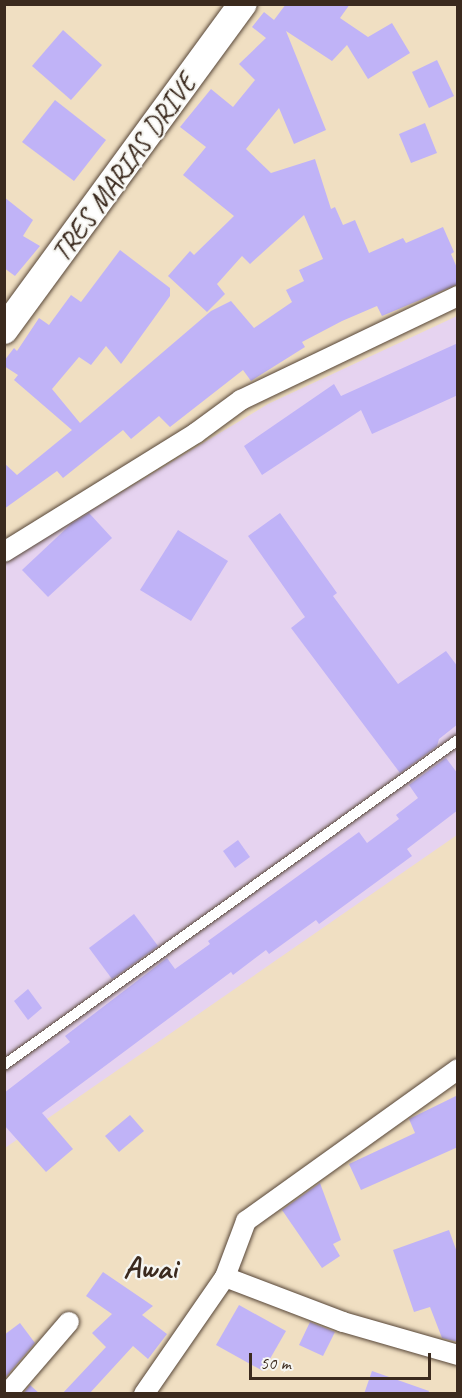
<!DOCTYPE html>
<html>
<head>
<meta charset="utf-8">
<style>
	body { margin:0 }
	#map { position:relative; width:462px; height:1398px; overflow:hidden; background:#f0dfc2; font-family:Caveat,sans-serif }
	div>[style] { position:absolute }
	.built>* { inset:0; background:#e6d3f0 }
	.building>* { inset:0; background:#c0b3f7 }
	.roads { filter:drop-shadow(0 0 2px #564537) drop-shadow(0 0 2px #564537) }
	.service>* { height:10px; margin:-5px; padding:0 5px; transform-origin:5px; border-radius:5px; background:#fff }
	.minor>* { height:20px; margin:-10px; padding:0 10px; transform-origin:10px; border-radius:10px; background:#fff }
	.secondary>* { height:28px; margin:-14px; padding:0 14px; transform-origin:14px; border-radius:14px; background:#fff }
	span { translate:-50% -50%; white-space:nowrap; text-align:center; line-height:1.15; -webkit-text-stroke:4.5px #f6f6f2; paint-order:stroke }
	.street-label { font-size:28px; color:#3b2a1e }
	.quarter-label { font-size:32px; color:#3b2a1e; font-weight:700 }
	.frame { position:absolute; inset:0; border:6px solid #3b2a1e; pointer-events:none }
	.scale { position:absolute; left:249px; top:1353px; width:182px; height:27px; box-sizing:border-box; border:3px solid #3b2a1e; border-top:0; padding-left:8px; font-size:18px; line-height:21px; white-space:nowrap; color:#3b2a1e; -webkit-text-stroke:4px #f6f6f2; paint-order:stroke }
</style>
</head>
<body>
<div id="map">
	<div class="built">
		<i style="clip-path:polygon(457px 316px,457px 835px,5px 1148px,5px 562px,268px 404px)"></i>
	</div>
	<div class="building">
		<i style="clip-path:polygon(286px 4px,350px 4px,340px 18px,368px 37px,392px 23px,410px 53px,368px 79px,347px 45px,332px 61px,286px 31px,326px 130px,294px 144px,279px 108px,246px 149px,271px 173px,315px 159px,331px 209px,335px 207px,343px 225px,355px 220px,369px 253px,403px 238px,406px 243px,443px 227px,454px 252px,451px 254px,458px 270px,458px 284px,382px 316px,377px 306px,342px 321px,302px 342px,305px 347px,251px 381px,243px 370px,170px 427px,159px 416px,131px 439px,123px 430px,63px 478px,57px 471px,4px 509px,4px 463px,17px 475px,72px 430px,14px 380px,18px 375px,4px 366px,4px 361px,14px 348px,17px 351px,39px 318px,49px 325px,71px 295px,81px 302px,120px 250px,170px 288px,170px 296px,121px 364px,106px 346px,91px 365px,79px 357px,52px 389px,80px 423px,211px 311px,231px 301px,254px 328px,292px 302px,286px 290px,304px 281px,299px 270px,323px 259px,304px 215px,250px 264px,242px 256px,217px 284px,225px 294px,207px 312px,168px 276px,190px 251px,194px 255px,234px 216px,183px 175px,206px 147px,180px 127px,211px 89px,233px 107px,255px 80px,239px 64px,266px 38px,252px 27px,264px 12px,274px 20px)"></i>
		<i style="clip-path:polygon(63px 30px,102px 65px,71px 100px,32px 66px)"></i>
		<i style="clip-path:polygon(437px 60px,454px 96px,429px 108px,412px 72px)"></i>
		<i style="clip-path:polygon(55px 100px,106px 140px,74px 181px,22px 142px)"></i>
		<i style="clip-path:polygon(425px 123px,437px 153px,411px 163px,399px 134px)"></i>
		<i style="clip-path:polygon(4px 197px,33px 220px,23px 236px,40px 246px,15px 276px,4px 268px)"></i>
		<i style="clip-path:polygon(458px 343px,458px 395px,372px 434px,361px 410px,262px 475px,244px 446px,334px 384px,341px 396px)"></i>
		<i style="clip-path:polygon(89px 513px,112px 538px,48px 597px,22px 570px,71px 524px)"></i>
		<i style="clip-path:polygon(280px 513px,337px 593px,333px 596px,398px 684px,446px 651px,458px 667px,458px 724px,439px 739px,437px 746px,400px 773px,291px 628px,305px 617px,248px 536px)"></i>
		<i style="clip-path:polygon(178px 530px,228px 561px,191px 621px,140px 590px)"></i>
		<i style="clip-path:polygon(446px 758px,458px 774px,458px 810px,407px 849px,412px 856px,319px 924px,316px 920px,269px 954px,266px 950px,233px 975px,231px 972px,42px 1113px,73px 1149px,46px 1172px,4px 1125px,4px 1093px,70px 1042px,65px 1036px,167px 958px,175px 969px,210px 944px,208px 941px,359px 832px,367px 843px,399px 819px,396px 815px,418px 798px,409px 785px)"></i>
		<i style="clip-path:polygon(238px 840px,250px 857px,235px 868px,223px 851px)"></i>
		<i style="clip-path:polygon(134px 914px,158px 946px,112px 979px,89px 948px)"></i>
		<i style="clip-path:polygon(28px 989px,42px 1008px,28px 1020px,14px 1001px)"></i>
		<i style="clip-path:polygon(458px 1095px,458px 1147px,361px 1190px,349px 1164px,415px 1133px,409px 1119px)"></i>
		<i style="clip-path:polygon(130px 1115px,144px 1131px,119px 1152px,105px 1136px)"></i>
		<i style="clip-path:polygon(320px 1183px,341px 1240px,333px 1244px,340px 1256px,322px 1268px,282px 1210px)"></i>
		<i style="clip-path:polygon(449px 1230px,458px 1255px,458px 1342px,442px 1338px,430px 1307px,414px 1312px,393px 1250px)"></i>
		<i style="clip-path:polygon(103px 1272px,153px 1306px,142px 1315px,167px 1334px,148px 1359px,133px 1346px,89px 1394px,62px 1394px,106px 1347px,92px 1333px,112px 1314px,86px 1296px)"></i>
		<i style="clip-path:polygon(239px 1305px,286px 1331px,263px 1371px,216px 1345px)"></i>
		<i style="clip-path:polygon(310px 1322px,335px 1332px,323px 1356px,299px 1345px)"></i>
		<i style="clip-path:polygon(20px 1323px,35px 1343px,4px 1379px,4px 1335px)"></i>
		<i style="clip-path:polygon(372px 1371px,429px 1391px,428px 1394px,364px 1394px)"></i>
		<i style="clip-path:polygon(30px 1385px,40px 1394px,23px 1394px)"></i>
	</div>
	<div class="roads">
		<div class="service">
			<i style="left:4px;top:1065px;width:558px;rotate:-35.6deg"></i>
		</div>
		<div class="minor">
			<i style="left:4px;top:552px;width:226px;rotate:-31.8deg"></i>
			<i style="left:196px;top:433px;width:56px;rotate:-36.3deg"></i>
			<i style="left:241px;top:400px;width:241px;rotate:-25.6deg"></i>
			<i style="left:225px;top:1277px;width:126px;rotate:20.9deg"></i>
			<i style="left:343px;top:1322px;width:120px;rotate:16deg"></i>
			<i style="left:7px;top:1394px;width:95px;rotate:-49.3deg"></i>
			<i style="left:144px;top:1394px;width:142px;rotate:-55.3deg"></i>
			<i style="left:225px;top:1277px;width:60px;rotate:-69.4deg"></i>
			<i style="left:246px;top:1221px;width:261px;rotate:-35.6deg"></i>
		</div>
		<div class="secondary">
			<i style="left:4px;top:330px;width:404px;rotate:-53.8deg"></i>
		</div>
	</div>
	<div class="street-label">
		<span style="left:124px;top:168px;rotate:-54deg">TRES MARIAS DRIVE</span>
	</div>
	<div class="quarter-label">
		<span style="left:150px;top:1268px">Awai</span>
	</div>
	<div class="frame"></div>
	<div class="scale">50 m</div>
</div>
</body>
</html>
